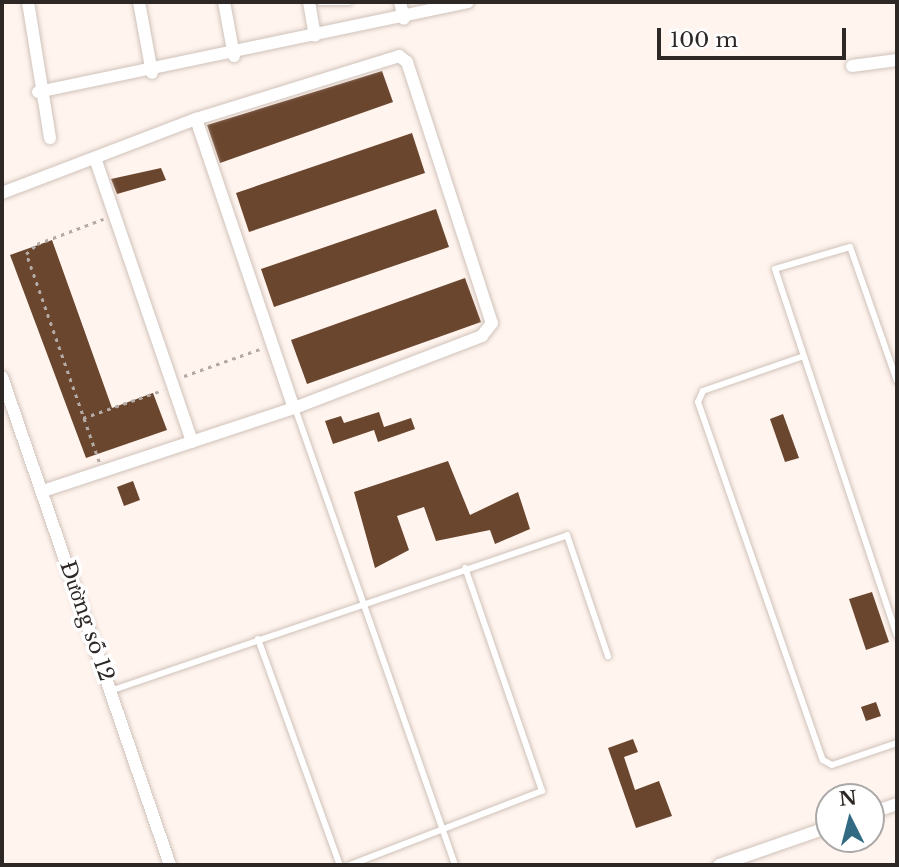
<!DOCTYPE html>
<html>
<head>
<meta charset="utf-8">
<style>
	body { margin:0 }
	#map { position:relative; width:899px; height:867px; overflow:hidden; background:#fff4ee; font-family:"Libre Baskerville",serif }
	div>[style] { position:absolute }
	.building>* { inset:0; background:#6b462f }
	.path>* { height:2.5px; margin-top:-1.25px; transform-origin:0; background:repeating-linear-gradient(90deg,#b4aba6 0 3.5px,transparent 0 8.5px) }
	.roads { filter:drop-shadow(0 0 2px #cfc2ba) drop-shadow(0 0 2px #cfc2ba) }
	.service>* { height:6px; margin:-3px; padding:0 3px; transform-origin:3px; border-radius:3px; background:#fff }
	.minor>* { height:12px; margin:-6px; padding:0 6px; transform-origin:6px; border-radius:6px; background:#fff }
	span { translate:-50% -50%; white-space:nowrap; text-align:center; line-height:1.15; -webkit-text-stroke:7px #fff; paint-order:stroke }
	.street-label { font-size:21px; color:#2d2825 }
	.frame { position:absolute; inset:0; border:4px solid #2d2825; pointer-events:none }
	.north { position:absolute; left:815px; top:783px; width:70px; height:70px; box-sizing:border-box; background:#fff; border:2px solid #aba9a8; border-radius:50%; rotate:354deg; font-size:19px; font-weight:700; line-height:28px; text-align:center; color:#2d2825 }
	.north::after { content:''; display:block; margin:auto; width:24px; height:32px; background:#326a84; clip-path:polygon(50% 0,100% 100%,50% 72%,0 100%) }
	.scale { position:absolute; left:657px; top:28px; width:189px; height:32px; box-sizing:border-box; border:4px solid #2d2825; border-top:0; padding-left:9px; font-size:21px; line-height:24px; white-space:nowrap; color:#2d2825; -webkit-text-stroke:5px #fff; paint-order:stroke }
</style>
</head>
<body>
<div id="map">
	<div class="building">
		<i style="clip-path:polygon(382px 71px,393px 102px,220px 163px,207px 125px)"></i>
		<i style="clip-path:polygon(412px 133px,425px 173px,249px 232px,236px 193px)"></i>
		<i style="clip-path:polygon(161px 168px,166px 180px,117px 194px,111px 179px)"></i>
		<i style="clip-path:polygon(436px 209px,449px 247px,274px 307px,261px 269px)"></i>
		<i style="clip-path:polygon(52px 240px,112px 408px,153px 393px,167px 430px,86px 458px,10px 255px)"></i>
		<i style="clip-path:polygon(465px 278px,481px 322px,307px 384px,291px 340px)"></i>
		<i style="clip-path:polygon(379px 412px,384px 427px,411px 418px,415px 429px,378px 442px,374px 430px,333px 444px,325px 421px,341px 416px,344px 423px)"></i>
		<i style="clip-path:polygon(783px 414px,799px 458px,785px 462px,770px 419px)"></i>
		<i style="clip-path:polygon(448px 461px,470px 515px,518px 492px,530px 529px,495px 544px,490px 530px,436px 541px,424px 507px,397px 516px,409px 550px,375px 568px,354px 492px)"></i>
		<i style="clip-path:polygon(133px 481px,140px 500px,124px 506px,117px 487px)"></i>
		<i style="clip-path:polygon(872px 592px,889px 642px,866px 650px,849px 599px)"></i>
		<i style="clip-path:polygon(876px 702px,881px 716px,866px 721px,861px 707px)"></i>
		<i style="clip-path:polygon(633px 739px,638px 752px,624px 757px,635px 790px,659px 781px,672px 816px,636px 828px,608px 748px)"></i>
	</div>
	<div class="path">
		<i style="left:184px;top:376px;width:81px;rotate:-19.6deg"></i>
		<i style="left:83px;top:418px;width:85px;rotate:-19.3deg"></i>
		<i style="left:99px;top:462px;width:220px;rotate:-109.3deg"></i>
		<i style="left:26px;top:254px;width:15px;rotate:-42deg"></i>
		<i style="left:37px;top:244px;width:71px;rotate:-20.7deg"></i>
	</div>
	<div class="roads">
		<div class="service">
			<i style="left:320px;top:2px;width:29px"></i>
			<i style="left:801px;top:357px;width:104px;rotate:160.9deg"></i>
			<i style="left:703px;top:391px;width:12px;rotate:114deg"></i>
			<i style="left:698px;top:402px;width:379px;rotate:70.8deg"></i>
			<i style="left:823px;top:760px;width:10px;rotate:29deg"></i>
			<i style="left:832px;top:765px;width:69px;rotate:-18.7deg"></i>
			<i style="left:897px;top:381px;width:142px;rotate:-109.3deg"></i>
			<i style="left:850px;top:247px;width:78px;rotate:163.7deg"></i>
			<i style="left:775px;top:269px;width:386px;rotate:71.6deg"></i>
			<i style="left:295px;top:408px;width:484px;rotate:70.7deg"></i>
			<i style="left:258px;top:639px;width:240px;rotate:70.1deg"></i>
			<i style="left:110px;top:691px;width:483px;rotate:-18.8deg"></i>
			<i style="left:567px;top:535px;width:128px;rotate:71.3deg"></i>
			<i style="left:350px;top:865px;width:206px;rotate:-21.1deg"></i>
			<i style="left:542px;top:791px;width:236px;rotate:-109deg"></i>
		</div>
		<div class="minor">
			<i style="left:28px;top:2px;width:138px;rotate:80.8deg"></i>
			<i style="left:139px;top:2px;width:72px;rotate:79.6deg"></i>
			<i style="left:224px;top:2px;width:55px;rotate:79.5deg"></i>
			<i style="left:309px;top:2px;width:34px;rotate:80deg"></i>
			<i style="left:400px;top:2px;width:17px;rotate:77deg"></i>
			<i style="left:852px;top:66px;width:45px;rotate:-7.6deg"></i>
			<i style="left:38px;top:92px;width:439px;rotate:-11.8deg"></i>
			<i style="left:196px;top:119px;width:305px;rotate:71.3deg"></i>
			<i style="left:95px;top:158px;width:300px;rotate:71.1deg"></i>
			<i style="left:2px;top:193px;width:208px;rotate:-20.9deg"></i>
			<i style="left:196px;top:119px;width:213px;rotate:-17.2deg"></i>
			<i style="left:399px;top:56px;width:10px;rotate:37deg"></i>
			<i style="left:407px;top:62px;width:274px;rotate:72deg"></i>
			<i style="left:492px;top:323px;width:16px;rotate:128deg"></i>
			<i style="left:482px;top:336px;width:201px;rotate:159deg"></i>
			<i style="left:294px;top:408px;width:264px;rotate:161.7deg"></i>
			<i style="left:2px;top:377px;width:516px;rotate:71deg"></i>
			<i style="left:871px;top:813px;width:28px;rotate:-19deg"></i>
			<i style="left:719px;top:865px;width:116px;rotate:-19.1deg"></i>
		</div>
	</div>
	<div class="street-label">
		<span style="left:87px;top:621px;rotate:71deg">Đường số 12</span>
	</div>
	<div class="frame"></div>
	<div class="north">N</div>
	<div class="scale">100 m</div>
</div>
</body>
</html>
